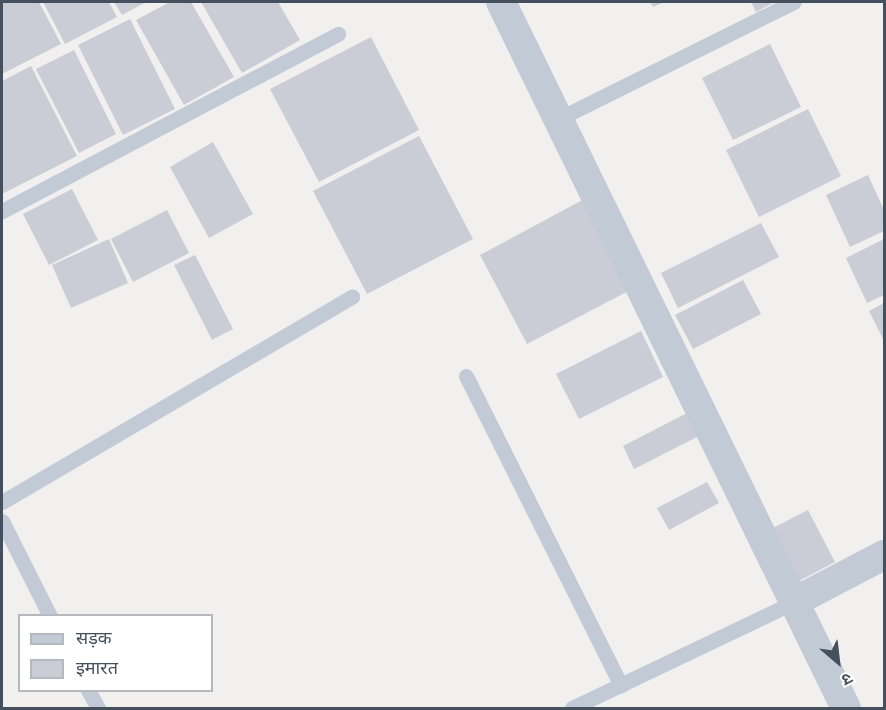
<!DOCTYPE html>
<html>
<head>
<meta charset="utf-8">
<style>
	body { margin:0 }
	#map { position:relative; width:886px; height:710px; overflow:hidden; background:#f2efef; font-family:Overpass,"Noto Sans Devanagari",sans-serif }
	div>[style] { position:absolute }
	.building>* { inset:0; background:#cacdd5 }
	.lane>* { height:15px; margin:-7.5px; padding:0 7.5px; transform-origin:7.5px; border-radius:7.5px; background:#c1cad5 }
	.street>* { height:30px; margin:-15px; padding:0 15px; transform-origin:15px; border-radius:15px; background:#c1cad5 }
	span { translate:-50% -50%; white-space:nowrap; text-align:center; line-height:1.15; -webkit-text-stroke:4.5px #fff; paint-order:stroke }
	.frame { position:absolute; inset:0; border:3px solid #45505e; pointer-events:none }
	.legend { position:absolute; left:18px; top:614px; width:195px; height:78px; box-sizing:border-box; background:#fff; border:2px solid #b5b9bf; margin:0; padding:8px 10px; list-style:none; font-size:18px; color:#45505e }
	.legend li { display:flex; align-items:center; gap:12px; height:30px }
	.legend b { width:30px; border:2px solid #b5b9bf }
	.north { position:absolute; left:808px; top:632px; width:60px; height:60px; -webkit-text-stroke:4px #fff; paint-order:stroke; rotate:152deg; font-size:16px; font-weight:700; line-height:24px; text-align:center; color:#45505e }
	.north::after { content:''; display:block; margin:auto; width:21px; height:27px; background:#45505e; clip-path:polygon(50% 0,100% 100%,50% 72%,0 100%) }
</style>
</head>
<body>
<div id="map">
	<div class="building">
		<i style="clip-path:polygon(2px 2px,39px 2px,61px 44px,2px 74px)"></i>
		<i style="clip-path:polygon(43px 2px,109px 2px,117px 17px,65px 44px)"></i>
		<i style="clip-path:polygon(114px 2px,146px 2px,122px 15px)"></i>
		<i style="clip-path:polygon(170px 2px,191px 2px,234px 77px,184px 105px,136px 20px)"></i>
		<i style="clip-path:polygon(201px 2px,278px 2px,300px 40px,242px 73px)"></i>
		<i style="clip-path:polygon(650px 2px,664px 2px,653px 7px)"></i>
		<i style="clip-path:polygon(751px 2px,775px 2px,756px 12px)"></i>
		<i style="clip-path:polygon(130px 19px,175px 109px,123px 135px,78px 45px)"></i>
		<i style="clip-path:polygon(371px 37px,419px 130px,319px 182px,270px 89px)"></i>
		<i style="clip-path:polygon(770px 44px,801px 107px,733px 140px,702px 78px)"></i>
		<i style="clip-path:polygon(74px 50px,116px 134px,79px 153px,36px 69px)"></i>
		<i style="clip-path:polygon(31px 66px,77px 156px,2px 194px,2px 81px)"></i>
		<i style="clip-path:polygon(808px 109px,841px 176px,759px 217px,726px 150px)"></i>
		<i style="clip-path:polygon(419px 136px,473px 239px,367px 294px,313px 191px)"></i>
		<i style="clip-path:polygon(213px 142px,253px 214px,209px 238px,170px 167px)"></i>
		<i style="clip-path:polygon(868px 175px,884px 210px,884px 231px,850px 247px,826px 195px)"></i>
		<i style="clip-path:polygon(72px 189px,98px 240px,49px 265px,23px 214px)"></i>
		<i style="clip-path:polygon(588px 197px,636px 287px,527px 344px,480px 255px)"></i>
		<i style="clip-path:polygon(167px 210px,189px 253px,133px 282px,111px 239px)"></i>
		<i style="clip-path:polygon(761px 223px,779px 257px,678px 308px,661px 273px)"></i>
		<i style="clip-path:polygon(109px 239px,128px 283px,71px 308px,52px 265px)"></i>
		<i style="clip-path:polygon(884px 239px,884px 295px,867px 303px,846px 258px)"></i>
		<i style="clip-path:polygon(195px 255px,233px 329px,212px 340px,174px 265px)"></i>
		<i style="clip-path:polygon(743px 280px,761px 314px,693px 349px,675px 315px)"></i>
		<i style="clip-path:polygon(884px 303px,884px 341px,869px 311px)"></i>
		<i style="clip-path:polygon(641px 331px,663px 377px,579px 419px,556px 374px)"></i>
		<i style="clip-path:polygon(689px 412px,701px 435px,634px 469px,623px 446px)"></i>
		<i style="clip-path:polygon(707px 482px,719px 503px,669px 530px,657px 508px)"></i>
		<i style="clip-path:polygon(808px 510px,835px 562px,797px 582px,769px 530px)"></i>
	</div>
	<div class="lane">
		<i style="left:558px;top:119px;width:263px;rotate:-26.4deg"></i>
		<i style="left:2px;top:211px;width:380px;rotate:-27.8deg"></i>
		<i style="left:466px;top:376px;width:346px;rotate:63.4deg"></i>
		<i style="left:2px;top:502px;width:406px;rotate:-30.4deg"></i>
		<i style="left:2px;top:521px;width:106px;rotate:63.2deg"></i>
		<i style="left:88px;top:690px;width:21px;rotate:61deg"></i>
		<i style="left:572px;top:708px;width:246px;rotate:-25.5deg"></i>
	</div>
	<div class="street">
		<i style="left:501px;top:2px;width:786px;rotate:63.96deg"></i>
		<i style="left:794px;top:602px;width:102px;rotate:-27.6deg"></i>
	</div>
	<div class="frame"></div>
	<ul class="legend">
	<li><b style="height:8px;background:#c1cad5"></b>सड़क</li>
	<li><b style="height:16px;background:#cacdd5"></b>इमारत</li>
	</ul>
	<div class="north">उ</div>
</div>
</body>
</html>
